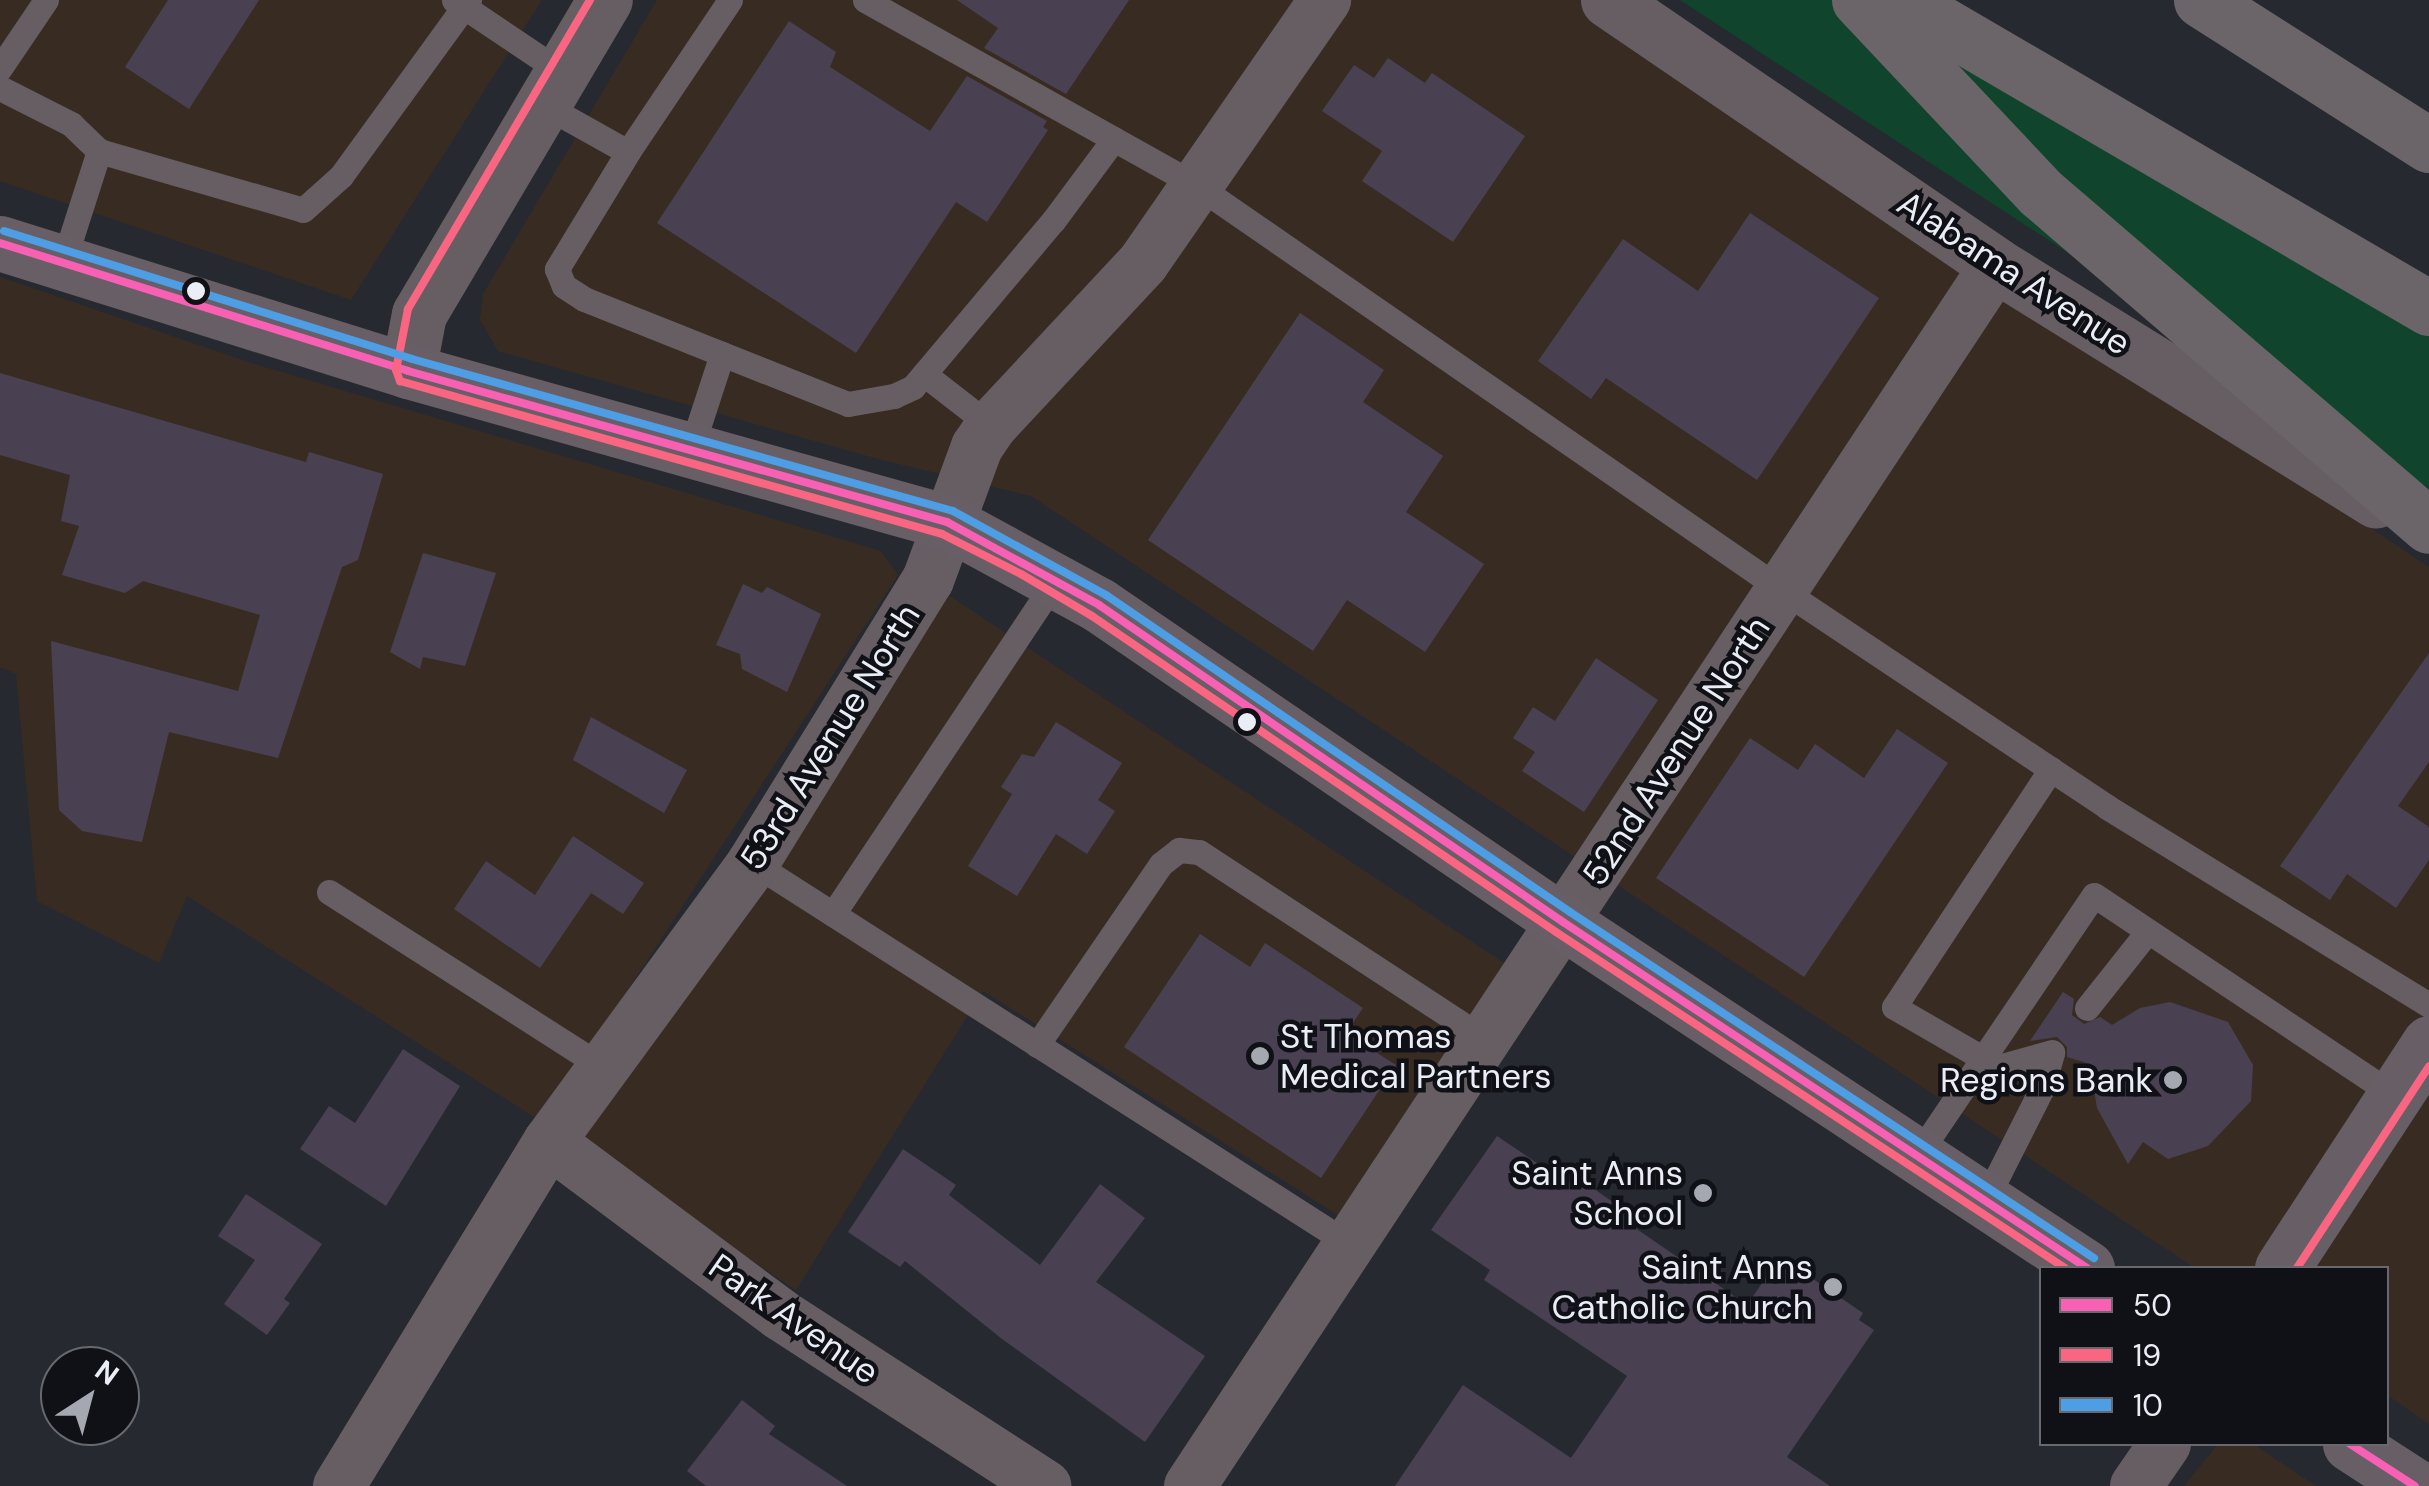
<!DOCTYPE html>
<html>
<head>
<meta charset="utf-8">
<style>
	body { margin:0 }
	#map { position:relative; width:2429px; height:1486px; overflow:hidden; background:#262930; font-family:"DM Sans",sans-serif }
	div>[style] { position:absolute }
	.commercial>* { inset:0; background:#382c22 }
	.green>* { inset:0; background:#10442d }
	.building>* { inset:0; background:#494151 }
	.service>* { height:25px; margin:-12.5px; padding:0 12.5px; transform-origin:12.5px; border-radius:12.5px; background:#675e63 }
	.minor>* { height:52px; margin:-26px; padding:0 26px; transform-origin:26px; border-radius:26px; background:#675e63 }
	.tertiary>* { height:55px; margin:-27.5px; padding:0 27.5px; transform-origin:27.5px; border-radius:27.5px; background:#675e63 }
	.primary>* { height:55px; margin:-27.5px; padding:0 27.5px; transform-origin:27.5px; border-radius:27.5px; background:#675f65 }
	.motorway>* { height:55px; margin:-27.5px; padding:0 27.5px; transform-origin:27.5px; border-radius:27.5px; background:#6b656a }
	.bus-1>* { height:8px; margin:-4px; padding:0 4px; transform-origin:4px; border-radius:4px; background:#f860b3 }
	.bus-2>* { height:8px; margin:-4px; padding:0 4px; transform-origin:4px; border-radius:4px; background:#fa6682 }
	.bus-3>* { height:8px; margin:-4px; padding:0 4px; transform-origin:4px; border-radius:4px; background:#4d9ee5 }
	.dots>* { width:28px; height:28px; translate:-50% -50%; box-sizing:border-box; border:5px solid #0f1116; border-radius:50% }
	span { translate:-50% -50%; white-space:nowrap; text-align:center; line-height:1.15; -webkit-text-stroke:9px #0f1116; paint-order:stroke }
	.street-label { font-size:35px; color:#eaedf5 }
	.poi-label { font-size:35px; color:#eaedf5 }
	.left { translate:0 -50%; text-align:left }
	.right { translate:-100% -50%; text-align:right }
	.legend { position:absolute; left:2039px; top:1266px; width:350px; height:180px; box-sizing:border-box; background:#0f1116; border:2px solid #67696f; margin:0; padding:12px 18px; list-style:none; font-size:30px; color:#eaedf5 }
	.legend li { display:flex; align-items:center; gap:20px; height:50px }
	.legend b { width:50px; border:2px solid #67696f }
	.north { position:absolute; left:40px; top:1346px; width:100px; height:100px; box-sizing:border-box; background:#0f1116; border:2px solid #67696f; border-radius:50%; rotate:36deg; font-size:28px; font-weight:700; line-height:40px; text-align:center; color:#eaedf5 }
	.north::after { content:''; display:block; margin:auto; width:35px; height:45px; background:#a5a8b0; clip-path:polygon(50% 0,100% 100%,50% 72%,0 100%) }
</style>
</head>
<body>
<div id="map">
	<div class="commercial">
		<i style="clip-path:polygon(0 0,542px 0,351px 300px,0 181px)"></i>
		<i style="clip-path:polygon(657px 0,1581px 0,2429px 567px,2429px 1424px,2387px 1395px,2386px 1268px,2195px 1268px,1031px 496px,878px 459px,498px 351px,480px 320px,483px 294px)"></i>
		<i style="clip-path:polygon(0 277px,248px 362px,881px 551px,898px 575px,542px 1122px,187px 896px,159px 963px,37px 901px,16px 674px,0 667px)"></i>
		<i style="clip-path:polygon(948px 595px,1507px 965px,1338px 1215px,983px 991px,796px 1290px,577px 1144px)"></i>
		<i style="clip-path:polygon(2218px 1444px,2253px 1444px,2316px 1486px,2184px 1486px)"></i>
	</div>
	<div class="green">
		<i style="clip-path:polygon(1680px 0,1891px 0,2429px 332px,2429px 488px)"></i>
	</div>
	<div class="building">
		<i style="clip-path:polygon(168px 0,259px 0,189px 109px,125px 67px)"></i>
		<i style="clip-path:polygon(957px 0,1129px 0,1066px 94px,984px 48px,998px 28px)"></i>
		<i style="clip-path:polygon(789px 21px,836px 52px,830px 67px,930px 131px,967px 76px,1047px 121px,1043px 127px,1048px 130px,987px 222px,956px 202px,856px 353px,657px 223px)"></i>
		<i style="clip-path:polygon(1388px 58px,1425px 83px,1432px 73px,1525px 136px,1453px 242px,1362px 181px,1382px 151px,1322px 111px,1354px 65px,1374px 78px)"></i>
		<i style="clip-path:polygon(1750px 213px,1879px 298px,1757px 480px,1606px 378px,1591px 399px,1538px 361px,1623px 239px,1698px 291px)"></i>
		<i style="clip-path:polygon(1300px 313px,1384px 370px,1363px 402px,1443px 456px,1406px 512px,1484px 564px,1425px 652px,1347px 600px,1313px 651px,1148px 540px)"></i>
		<i style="clip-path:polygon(0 373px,306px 462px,309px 452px,383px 474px,358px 560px,342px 567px,278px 758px,169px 732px,142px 842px,82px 831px,59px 810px,51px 641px,238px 691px,260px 615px,143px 581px,125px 593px,62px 575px,79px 526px,61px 521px,70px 475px,0 455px)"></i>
		<i style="clip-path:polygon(423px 553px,496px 573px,465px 666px,423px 657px,420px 669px,390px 652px)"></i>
		<i style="clip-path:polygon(743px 584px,762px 593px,767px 587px,821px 614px,787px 692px,742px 669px,740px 654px,716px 645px)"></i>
		<i style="clip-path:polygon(2429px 653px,2429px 762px,2398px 806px,2429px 827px,2429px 860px,2396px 908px,2347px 874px,2330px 900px,2280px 866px)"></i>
		<i style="clip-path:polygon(1596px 658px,1658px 700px,1584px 812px,1522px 771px,1535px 752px,1513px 738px,1533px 707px,1555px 721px)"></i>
		<i style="clip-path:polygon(591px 717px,687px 770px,664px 813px,573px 760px)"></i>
		<i style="clip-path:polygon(1056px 722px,1122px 763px,1098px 800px,1115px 811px,1087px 854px,1056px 834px,1017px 896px,968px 866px,1012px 794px,1001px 787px,1022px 754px,1034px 757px)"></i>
		<i style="clip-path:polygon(1897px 729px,1948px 763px,1804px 977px,1656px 878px,1750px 738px,1798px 770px,1815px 744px,1864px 778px)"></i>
		<i style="clip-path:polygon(573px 836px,644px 883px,623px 914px,591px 893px,540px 968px,454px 909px,486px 861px,535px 895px)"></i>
		<i style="clip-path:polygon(1200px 934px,1250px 967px,1265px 943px,1363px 1008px,1346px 1033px,1396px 1065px,1321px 1178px,1124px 1047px)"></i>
		<i style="clip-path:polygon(2063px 992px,2074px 999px,2072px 1015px,2084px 1024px,2100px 1017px,2112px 1025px,2140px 1008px,2170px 1002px,2228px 1022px,2253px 1065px,2251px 1101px,2208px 1146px,2168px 1159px,2143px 1142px,2128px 1164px,2097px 1108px,2090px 1064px,2067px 1057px,2067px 1047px,2057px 1037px,2030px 1041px)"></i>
		<i style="clip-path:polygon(403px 1049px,460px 1086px,386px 1206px,300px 1149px,329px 1106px,355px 1123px)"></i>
		<i style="clip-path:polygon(1497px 1136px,1568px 1184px,1574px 1175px,1633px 1216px,1628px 1223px,1747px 1305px,1776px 1263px,1790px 1273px,1794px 1266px,1863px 1313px,1859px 1320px,1874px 1330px,1787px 1457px,1830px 1486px,1395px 1486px,1463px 1385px,1571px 1458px,1627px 1376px,1484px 1280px,1490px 1270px,1431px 1230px)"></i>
		<i style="clip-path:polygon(903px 1149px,956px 1185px,949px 1195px,1040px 1265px,1100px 1184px,1145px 1218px,1096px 1282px,1205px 1356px,1145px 1442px,1002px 1339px,905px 1261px,900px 1267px,848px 1232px)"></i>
		<i style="clip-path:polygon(246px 1194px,322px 1244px,284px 1299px,290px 1303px,267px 1335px,224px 1304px,255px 1260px,218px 1236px)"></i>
		<i style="clip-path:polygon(742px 1400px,775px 1426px,769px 1434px,847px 1486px,706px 1486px,687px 1471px)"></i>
	</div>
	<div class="service">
		<i style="left:454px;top:0;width:129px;rotate:33.9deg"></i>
		<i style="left:730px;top:0;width:183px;rotate:123.9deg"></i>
		<i style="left:628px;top:152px;width:137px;rotate:121.3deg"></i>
		<i style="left:557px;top:269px;width:18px;rotate:68deg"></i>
		<i style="left:564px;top:286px;width:24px;rotate:33deg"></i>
		<i style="left:584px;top:299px;width:284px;rotate:21.7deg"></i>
		<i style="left:848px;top:404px;width:47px;rotate:-9.9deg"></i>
		<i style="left:894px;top:396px;width:21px;rotate:-25deg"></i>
		<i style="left:913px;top:387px;width:217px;rotate:-49.9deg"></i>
		<i style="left:1053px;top:221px;width:102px;rotate:-53.4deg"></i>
		<i style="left:865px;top:0;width:383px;rotate:29.2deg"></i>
		<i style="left:1199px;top:187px;width:709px;rotate:34.65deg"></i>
		<i style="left:1782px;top:590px;width:391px;rotate:33.7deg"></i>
		<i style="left:2107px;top:807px;width:378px;rotate:31.6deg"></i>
		<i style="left:0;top:68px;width:82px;rotate:-55.9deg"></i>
		<i style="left:0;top:88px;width:80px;rotate:26.9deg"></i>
		<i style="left:71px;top:124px;width:39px;rotate:44deg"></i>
		<i style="left:542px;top:104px;width:98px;rotate:29.2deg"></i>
		<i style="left:63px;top:263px;width:118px;rotate:-72.2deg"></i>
		<i style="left:99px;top:151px;width:212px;rotate:16.1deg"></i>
		<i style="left:303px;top:210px;width:51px;rotate:-41.8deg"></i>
		<i style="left:341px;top:176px;width:218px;rotate:-54deg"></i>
		<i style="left:924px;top:374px;width:85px;rotate:37.8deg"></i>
		<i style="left:691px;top:449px;width:100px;rotate:-71.9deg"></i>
		<i style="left:2051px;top:769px;width:285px;rotate:123.4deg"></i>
		<i style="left:1894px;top:1007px;width:120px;rotate:30deg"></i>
		<i style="left:1998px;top:1067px;width:56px;rotate:-15.5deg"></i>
		<i style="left:753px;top:863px;width:710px;rotate:32.57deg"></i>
		<i style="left:329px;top:892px;width:325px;rotate:32.6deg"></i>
		<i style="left:833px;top:914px;width:402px;rotate:-56.3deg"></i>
		<i style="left:2087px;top:1008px;width:98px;rotate:-51.6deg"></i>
		<i style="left:1037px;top:1045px;width:219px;rotate:-55.6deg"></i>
		<i style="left:1161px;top:864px;width:23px;rotate:-38deg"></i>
		<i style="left:1179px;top:850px;width:20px;rotate:6deg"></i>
		<i style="left:1199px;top:852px;width:343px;rotate:33.2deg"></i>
		<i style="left:1917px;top:1156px;width:315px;rotate:-55.9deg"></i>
		<i style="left:2094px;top:895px;width:362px;rotate:33.7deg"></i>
		<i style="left:1985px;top:1201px;width:127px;rotate:-63.2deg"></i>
		<i style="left:2042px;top:1088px;width:37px;rotate:-74deg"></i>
	</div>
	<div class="minor">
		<i style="left:549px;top:1142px;width:289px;rotate:36.7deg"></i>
		<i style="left:781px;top:1315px;width:315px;rotate:32.9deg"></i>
		<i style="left:339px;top:1486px;width:403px;rotate:-58.6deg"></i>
		<i style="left:549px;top:1142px;width:346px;rotate:-53.8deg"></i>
		<i style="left:753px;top:863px;width:333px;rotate:-58.3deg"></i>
		<i style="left:928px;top:580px;width:142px;rotate:-69.8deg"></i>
		<i style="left:977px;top:447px;width:25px;rotate:-56deg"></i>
		<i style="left:991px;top:426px;width:223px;rotate:-47deg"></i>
		<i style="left:1143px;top:263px;width:320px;rotate:-55.3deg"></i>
		<i style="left:1190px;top:1486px;width:1463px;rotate:-56.57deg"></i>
		<i style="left:2136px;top:1486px;width:51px;rotate:-55.4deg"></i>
	</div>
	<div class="tertiary">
		<i style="left:1608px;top:0;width:470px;rotate:34.3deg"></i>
		<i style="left:1996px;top:265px;width:447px;rotate:31.8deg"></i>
		<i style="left:408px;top:371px;width:58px;rotate:-79.1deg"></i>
		<i style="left:419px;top:314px;width:365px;rotate:-59.4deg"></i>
	</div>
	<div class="primary">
		<i style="left:0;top:243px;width:428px;rotate:17.4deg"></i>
		<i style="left:408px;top:371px;width:560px;rotate:15.65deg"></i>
		<i style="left:947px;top:522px;width:173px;rotate:28.6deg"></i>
		<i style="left:1099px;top:605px;width:562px;rotate:34.34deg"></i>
		<i style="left:1563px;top:922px;width:628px;rotate:33.44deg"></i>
		<i style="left:2282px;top:1268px;width:269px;rotate:-56.8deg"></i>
		<i style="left:2350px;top:1444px;width:77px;rotate:32.9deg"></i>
	</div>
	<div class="motorway">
		<i style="left:1859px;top:0;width:265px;rotate:46.7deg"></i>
		<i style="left:2041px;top:193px;width:511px;rotate:40.64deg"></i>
		<i style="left:1901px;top:0;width:611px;rotate:30.26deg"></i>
		<i style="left:2201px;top:0;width:270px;rotate:32.5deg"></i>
	</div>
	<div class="bus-1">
		<i style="left:0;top:243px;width:428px;rotate:17.4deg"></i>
		<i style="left:408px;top:371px;width:560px;rotate:15.65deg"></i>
		<i style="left:947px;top:522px;width:173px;rotate:28.6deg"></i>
		<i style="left:1099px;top:605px;width:562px;rotate:34.34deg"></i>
		<i style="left:1563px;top:922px;width:628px;rotate:33.44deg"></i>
		<i style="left:2350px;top:1444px;width:77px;rotate:32.9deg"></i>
	</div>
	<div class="bus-2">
		<i style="left:590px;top:0;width:359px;rotate:120.5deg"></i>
		<i style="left:408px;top:309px;width:62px;rotate:101.1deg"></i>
		<i style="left:396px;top:370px;width:12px;rotate:70deg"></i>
		<i style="left:400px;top:381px;width:563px;rotate:15.76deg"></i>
		<i style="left:942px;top:534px;width:89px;rotate:26.9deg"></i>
		<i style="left:1021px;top:574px;width:82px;rotate:30.6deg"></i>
		<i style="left:1092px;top:616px;width:561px;rotate:34.26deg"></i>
		<i style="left:1556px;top:932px;width:610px;rotate:33.43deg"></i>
		<i style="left:2297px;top:1268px;width:241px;rotate:-56.8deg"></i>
	</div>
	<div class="bus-3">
		<i style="left:4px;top:231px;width:428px;rotate:17.4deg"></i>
		<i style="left:412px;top:359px;width:562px;rotate:15.69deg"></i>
		<i style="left:953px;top:511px;width:175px;rotate:28.8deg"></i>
		<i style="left:1106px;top:595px;width:562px;rotate:34.34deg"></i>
		<i style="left:1570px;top:912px;width:628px;rotate:33.44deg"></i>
	</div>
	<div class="dots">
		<i style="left:196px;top:291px;background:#eaedf5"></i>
		<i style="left:1247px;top:722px;background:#eaedf5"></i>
		<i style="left:1260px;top:1056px;background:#a5a8b0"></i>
		<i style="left:2173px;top:1080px;background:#a5a8b0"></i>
		<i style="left:1703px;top:1193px;background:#a5a8b0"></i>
		<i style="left:1833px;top:1287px;background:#a5a8b0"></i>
	</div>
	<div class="street-label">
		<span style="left:2014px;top:273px;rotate:33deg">Alabama Avenue</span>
		<span style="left:830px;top:737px;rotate:-58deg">53rd Avenue North</span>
		<span style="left:1676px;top:751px;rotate:-57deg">52nd Avenue North</span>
		<span style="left:794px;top:1319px;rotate:35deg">Park Avenue</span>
	</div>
	<div class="poi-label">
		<span class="left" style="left:1280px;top:1056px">St Thomas<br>Medical Partners</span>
		<span class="right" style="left:2153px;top:1080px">Regions Bank</span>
		<span class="right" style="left:1683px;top:1193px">Saint Anns<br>School</span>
		<span class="right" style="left:1813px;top:1287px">Saint Anns<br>Catholic Church</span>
	</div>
	<ul class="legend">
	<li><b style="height:12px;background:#f860b3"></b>50</li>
	<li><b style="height:12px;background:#fa6682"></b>19</li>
	<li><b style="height:12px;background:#4d9ee5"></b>10</li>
	</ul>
	<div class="north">N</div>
</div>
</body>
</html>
